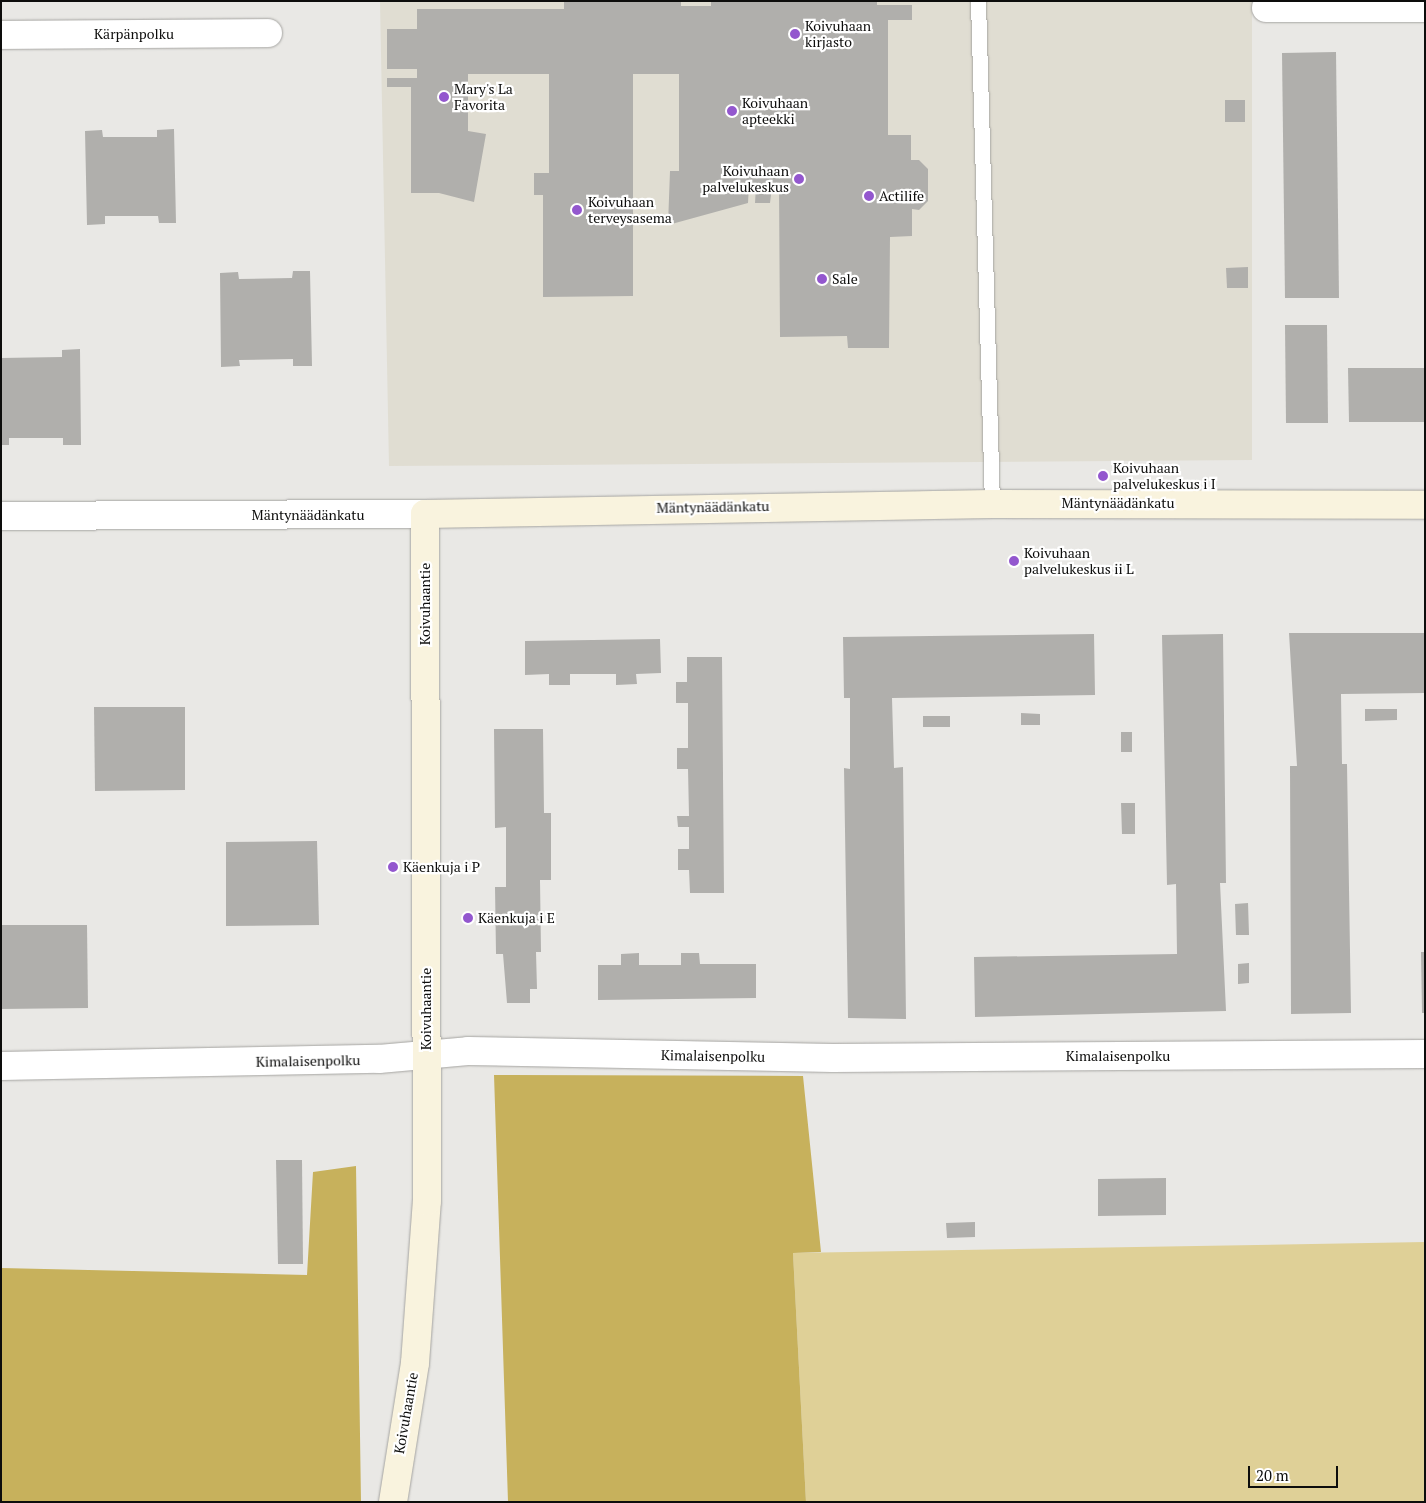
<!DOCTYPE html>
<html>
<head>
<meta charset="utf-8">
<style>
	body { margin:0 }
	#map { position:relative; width:1426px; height:1503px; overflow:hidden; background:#e9e8e5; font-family:"PT Serif",serif }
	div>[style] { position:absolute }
	.built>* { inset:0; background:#e0ddd2 }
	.green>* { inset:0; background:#dfd097 }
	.forest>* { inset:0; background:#c7b15c }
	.building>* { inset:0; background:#b0afac }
	.roads { filter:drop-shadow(0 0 1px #a5a4a1) drop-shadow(0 0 1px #a5a4a1) }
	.lane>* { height:15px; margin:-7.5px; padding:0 7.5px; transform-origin:7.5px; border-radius:7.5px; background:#fff }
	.street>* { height:28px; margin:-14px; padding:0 14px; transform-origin:14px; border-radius:14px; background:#fff }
	.secondary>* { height:28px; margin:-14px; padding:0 14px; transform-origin:14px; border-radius:14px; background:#f9f3de }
	.dots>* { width:14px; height:14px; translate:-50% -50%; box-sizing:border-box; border:2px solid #fff; border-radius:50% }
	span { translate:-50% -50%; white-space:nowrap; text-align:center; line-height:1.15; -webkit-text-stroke:4.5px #fff; paint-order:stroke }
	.poi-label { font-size:14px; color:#0d0d0c }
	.left { translate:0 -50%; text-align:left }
	.right { translate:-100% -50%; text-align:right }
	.street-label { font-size:14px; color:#0d0d0c }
	.frame { position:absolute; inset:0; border:2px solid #0d0d0c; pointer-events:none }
	.scale { position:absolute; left:1248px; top:1466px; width:90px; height:22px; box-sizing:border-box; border:2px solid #0d0d0c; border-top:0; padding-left:6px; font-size:15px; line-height:18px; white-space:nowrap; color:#0d0d0c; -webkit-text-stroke:4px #fff; paint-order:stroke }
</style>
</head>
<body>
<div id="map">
	<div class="built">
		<i style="clip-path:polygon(380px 1px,1252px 1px,1252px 460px,389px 466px)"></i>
	</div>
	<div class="green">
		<i style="clip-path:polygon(1425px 1242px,1425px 1502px,806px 1502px,793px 1253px)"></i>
	</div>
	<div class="forest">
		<i style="clip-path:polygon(494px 1075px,803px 1076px,821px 1252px,793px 1253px,806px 1502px,508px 1502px)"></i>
		<i style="clip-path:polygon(356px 1166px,361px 1502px,1px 1502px,1px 1268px,307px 1275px,313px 1172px)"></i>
	</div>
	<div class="building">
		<i style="clip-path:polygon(564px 1px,681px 1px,681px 6px,711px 6px,711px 1px,877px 1px,877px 5px,912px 5px,912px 20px,888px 20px,888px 135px,911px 135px,911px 160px,919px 160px,928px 169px,928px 201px,919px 210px,912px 209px,912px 236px,890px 237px,889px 348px,848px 348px,847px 336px,780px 337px,779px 186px,772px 187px,770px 203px,755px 203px,756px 186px,749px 186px,748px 203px,668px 225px,670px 171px,679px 171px,679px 74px,633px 74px,633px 296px,543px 297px,543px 195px,534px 195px,534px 173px,549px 173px,549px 74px,468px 74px,468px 131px,486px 134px,474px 202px,439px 193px,411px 193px,411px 87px,387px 87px,387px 78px,417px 78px,417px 69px,387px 69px,387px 29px,417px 29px,417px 9px,564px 9px)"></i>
		<i style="clip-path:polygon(1336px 52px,1339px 298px,1285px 298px,1282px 53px)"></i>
		<i style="clip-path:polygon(1225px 100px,1245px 100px,1245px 122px,1225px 122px)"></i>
		<i style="clip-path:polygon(174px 129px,176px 223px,159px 223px,158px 216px,105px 216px,105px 224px,87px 225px,85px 131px,102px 130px,103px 137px,157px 137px,157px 130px)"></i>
		<i style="clip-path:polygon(1248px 267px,1248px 288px,1227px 288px,1226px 268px)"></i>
		<i style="clip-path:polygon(293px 271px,310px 271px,312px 366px,293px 366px,293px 359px,239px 360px,240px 366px,221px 367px,220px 273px,238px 272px,239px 279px,292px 278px)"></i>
		<i style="clip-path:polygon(1285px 325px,1327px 325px,1328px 423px,1286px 423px)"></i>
		<i style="clip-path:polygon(80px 349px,81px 445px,63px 445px,63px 438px,9px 438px,9px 445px,1px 445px,1px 358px,62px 357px,62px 350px)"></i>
		<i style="clip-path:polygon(1348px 368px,1425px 368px,1425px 422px,1349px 422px)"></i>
		<i style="clip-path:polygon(1289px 633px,1425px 633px,1425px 693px,1341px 694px,1342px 764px,1347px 764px,1351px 1013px,1291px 1014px,1290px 766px,1297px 766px)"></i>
		<i style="clip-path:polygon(1094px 634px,1095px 695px,892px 698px,894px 768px,903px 767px,906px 1019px,848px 1018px,844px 768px,850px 769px,850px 698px,844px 698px,843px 637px)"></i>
		<i style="clip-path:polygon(1223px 634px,1226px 883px,1220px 883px,1226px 1011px,975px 1017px,974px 957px,1177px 954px,1176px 884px,1167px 885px,1162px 635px)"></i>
		<i style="clip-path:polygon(660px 639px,661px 673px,636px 674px,637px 684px,616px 685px,616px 674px,570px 674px,570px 685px,549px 685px,549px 674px,525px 675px,525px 641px)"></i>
		<i style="clip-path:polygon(687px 657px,722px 657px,724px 893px,690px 893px,689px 870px,678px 870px,678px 849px,689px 849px,689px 827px,678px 827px,677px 816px,689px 816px,688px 769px,677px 769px,677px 748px,688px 748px,688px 703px,676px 703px,676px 682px,687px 682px)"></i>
		<i style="clip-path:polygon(94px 707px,185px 707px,185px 790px,95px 791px)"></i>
		<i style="clip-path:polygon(1365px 709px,1397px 709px,1397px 720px,1365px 721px)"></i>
		<i style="clip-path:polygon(1021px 713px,1040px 714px,1040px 725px,1021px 725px)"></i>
		<i style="clip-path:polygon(923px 716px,950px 716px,950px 727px,923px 727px)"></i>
		<i style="clip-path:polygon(494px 729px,543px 729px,544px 813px,551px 813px,551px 880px,540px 880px,541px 952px,536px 952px,537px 989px,530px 989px,530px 1003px,507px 1003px,503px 954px,496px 954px,495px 887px,506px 887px,506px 827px,495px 828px)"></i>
		<i style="clip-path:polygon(1121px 732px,1132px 732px,1132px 752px,1121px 752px)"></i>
		<i style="clip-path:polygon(1121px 803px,1135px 803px,1135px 834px,1122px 834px)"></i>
		<i style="clip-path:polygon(317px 841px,319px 925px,226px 926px,226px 842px)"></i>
		<i style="clip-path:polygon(1248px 903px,1249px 935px,1236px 935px,1235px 904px)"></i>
		<i style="clip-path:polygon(1px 925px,87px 925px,88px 1008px,1px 1009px)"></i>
		<i style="clip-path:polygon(1421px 952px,1425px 952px,1425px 1013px,1422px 1013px)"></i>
		<i style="clip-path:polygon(639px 953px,639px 965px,681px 965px,681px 953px,699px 953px,700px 964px,756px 964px,756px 998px,598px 1000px,598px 965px,621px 965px,621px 954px)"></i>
		<i style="clip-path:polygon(1249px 963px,1249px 983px,1238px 984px,1238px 964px)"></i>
		<i style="clip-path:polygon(276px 1160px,302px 1160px,303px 1264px,278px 1264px)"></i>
		<i style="clip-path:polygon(1166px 1178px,1166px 1215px,1098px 1216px,1098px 1179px)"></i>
		<i style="clip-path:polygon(975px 1222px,975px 1237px,947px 1238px,946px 1223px)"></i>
	</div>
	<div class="roads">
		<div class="lane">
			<i style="left:978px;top:1px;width:503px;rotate:88.41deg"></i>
		</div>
		<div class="street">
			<i style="left:1266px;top:8px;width:159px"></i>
			<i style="left:1px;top:35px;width:267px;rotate:-0.4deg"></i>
			<i style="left:1px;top:516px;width:424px;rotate:-0.3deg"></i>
			<i style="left:1px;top:1066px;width:378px;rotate:-1.1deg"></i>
			<i style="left:379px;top:1059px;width:89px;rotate:-5.1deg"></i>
			<i style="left:468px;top:1051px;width:365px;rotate:1.1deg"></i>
			<i style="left:833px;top:1058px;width:592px;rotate:-0.39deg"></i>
		</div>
		<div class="secondary">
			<i style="left:393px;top:1502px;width:141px;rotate:-81deg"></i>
			<i style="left:415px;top:1363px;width:162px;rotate:-85.8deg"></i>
			<i style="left:427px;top:1201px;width:687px;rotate:-90.17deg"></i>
			<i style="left:425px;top:514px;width:567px;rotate:-1.01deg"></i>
			<i style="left:992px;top:504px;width:433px;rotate:0.1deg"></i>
		</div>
	</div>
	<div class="dots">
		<i style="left:795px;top:34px;background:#9357ce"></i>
		<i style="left:444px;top:97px;background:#9357ce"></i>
		<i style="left:732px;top:111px;background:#9357ce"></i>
		<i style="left:799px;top:179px;background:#9357ce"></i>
		<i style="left:869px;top:196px;background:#9357ce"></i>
		<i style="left:577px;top:210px;background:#9357ce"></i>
		<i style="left:822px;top:279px;background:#9357ce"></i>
		<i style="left:1103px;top:476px;background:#9357ce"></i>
		<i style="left:1014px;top:561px;background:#9357ce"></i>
		<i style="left:393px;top:867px;background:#9357ce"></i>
		<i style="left:468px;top:918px;background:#9357ce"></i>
	</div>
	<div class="poi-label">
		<span class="left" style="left:805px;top:34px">Koivuhaan<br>kirjasto</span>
		<span class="left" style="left:454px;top:97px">Mary's La<br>Favorita</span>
		<span class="left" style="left:742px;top:111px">Koivuhaan<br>apteekki</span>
		<span class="right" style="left:789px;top:179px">Koivuhaan<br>palvelukeskus</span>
		<span class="left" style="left:879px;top:196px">Actilife</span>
		<span class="left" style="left:588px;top:210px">Koivuhaan<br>terveysasema</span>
		<span class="left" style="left:832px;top:279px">Sale</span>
		<span class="left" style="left:1113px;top:476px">Koivuhaan<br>palvelukeskus i I</span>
		<span class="left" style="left:1024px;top:561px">Koivuhaan<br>palvelukeskus ii L</span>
		<span class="left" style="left:403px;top:867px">Käenkuja i P</span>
		<span class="left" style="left:478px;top:918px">Käenkuja i E</span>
	</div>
	<div class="street-label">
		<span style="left:134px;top:34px">Kärpänpolku</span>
		<span style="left:1118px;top:503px">Mäntynäädänkatu</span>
		<span style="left:713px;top:507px;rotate:-1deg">Mäntynäädänkatu</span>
		<span style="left:308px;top:515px">Mäntynäädänkatu</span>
		<span style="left:425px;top:604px;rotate:-90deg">Koivuhaantie</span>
		<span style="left:426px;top:1009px;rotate:-90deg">Koivuhaantie</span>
		<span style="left:713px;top:1056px;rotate:1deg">Kimalaisenpolku</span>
		<span style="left:1118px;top:1056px">Kimalaisenpolku</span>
		<span style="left:308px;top:1061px;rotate:-1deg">Kimalaisenpolku</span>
		<span style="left:406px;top:1413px;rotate:-80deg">Koivuhaantie</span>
	</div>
	<div class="frame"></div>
	<div class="scale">20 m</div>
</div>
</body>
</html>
